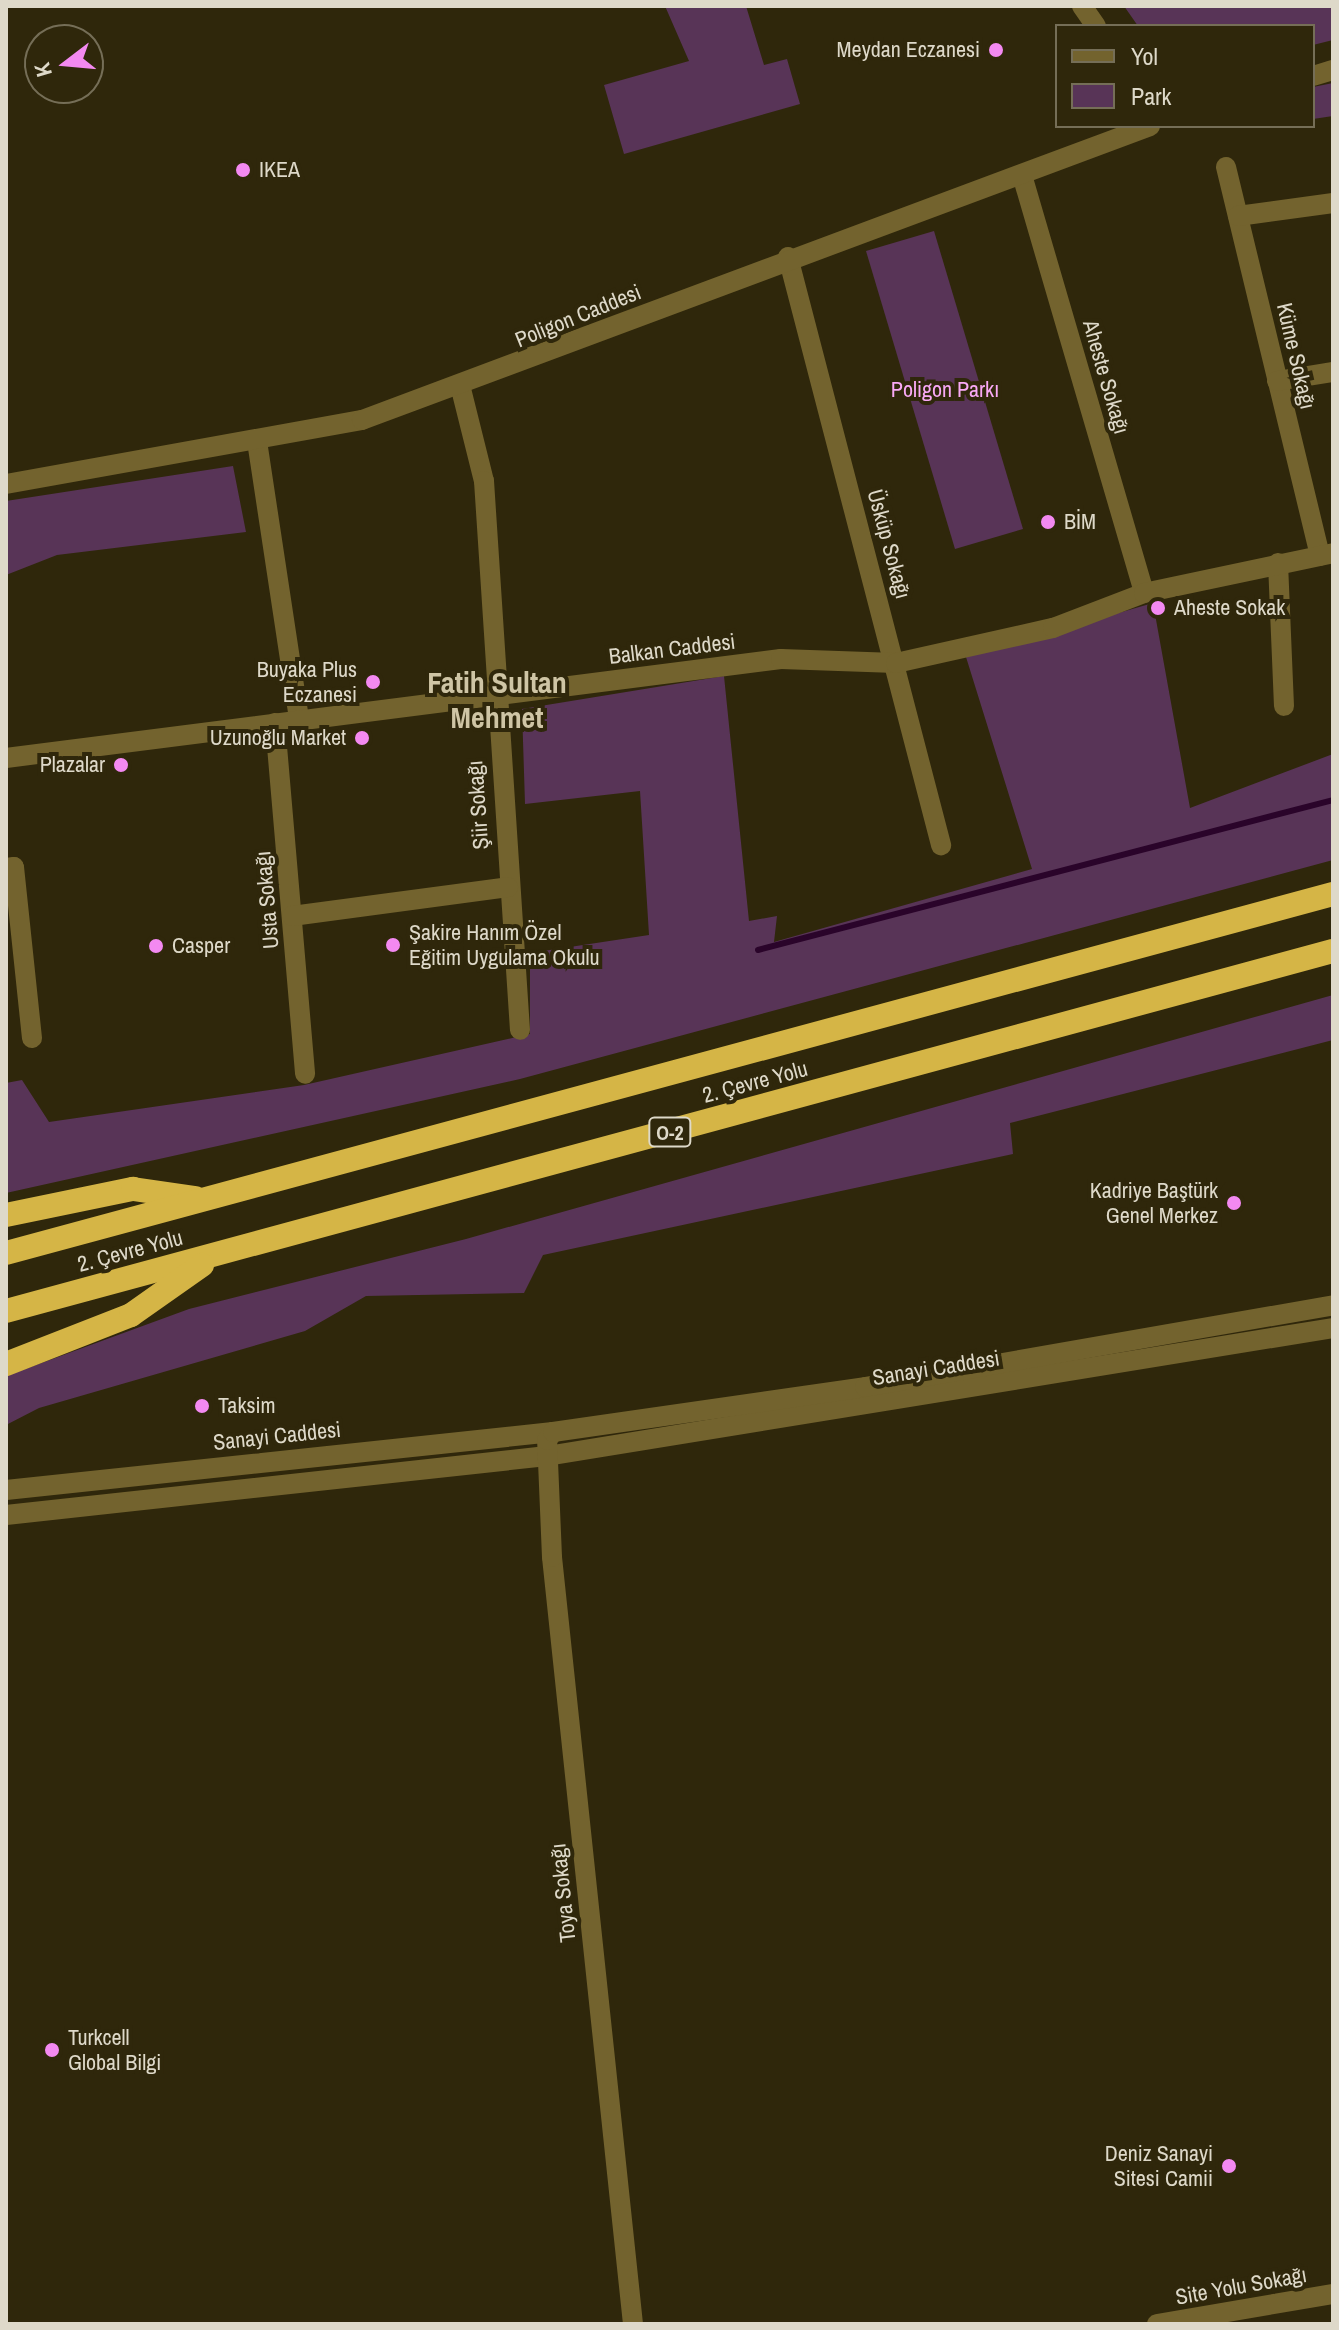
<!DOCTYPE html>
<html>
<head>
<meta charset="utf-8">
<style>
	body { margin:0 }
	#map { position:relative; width:1339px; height:2330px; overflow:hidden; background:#2f270b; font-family:"Archivo Narrow",sans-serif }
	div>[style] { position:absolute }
	.green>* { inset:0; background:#583457 }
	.stream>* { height:6px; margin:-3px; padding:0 3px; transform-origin:3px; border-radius:3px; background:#2a042a }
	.minor>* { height:20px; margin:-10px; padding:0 10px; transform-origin:10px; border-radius:10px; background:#73632e }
	.highway>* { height:24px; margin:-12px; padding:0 12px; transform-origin:12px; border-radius:12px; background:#d5b546 }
	.dots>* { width:22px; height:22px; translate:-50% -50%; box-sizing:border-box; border:4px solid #2f270b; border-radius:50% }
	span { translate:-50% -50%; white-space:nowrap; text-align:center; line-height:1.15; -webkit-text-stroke:8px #2f270b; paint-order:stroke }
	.shield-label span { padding:2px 6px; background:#2f270b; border:2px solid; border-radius:6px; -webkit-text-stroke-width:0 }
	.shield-label { font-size:20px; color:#ded9c9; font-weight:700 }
	.poi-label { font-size:22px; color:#ded9c9 }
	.right { translate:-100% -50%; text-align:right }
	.left { translate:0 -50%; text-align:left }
	.street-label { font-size:22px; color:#ded9c9 }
	.park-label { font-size:22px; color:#f9a9f6 }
	.district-label { font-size:30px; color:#cfc5a5; font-weight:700 }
	.frame { position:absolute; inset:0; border:8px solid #ded9c9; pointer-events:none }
	.legend { position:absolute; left:1055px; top:24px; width:260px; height:104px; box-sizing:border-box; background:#2f270b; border:2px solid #756e57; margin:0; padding:10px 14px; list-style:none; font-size:24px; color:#ded9c9 }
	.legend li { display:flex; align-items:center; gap:16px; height:40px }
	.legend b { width:40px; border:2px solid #756e57 }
	.north { position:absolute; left:24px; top:24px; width:80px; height:80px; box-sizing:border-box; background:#2f270b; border:2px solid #756e57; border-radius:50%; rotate:254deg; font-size:22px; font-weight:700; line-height:32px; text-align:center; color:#ded9c9 }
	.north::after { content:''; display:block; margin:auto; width:28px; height:36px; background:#f389f1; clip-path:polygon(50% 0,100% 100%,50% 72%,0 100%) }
</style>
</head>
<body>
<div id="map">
	<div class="green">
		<i style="clip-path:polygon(665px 6px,746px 6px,764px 65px,787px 59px,800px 104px,624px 154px,604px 85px,689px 61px)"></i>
		<i style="clip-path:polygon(1124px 6px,1333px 6px,1333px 40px,1313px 45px,1313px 26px,1138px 26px)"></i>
		<i style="clip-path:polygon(1333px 83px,1333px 116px,1313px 119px,1313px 87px)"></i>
		<i style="clip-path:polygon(934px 231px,1023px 529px,955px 549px,866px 251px)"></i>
		<i style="clip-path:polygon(233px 466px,246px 532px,57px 555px,6px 575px,6px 501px)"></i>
		<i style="clip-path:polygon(1153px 603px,1190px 808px,1333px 754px,1333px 860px,520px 1079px,6px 1193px,6px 1083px,22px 1080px,49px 1122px,304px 1085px,530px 1034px,530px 953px,649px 935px,640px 791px,525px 804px,522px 709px,724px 676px,749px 921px,777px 916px,774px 942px,1032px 869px,966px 657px)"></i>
		<i style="clip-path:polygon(1333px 995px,1333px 1040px,1010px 1123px,1013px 1154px,543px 1255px,524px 1293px,366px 1296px,305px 1331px,39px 1408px,6px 1425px,6px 1376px,189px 1309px,466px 1239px)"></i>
	</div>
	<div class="stream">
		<i style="left:758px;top:950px;width:594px;rotate:-14.62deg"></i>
	</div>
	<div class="minor">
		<i style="left:1082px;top:6px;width:24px;rotate:55deg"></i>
		<i style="left:1313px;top:76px;width:21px;rotate:-17deg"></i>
		<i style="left:1226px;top:167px;width:400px;rotate:76.4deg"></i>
		<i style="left:1022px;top:175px;width:435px;rotate:73.7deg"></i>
		<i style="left:1238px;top:216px;width:96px;rotate:-7.8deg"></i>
		<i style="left:788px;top:257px;width:608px;rotate:75.41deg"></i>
		<i style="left:1277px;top:381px;width:57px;rotate:-9.1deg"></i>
		<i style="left:461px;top:389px;width:95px;rotate:76deg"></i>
		<i style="left:484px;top:481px;width:550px;rotate:86.25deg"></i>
		<i style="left:257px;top:441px;width:282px;rotate:81.4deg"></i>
		<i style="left:6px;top:484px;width:362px;rotate:-10.2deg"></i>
		<i style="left:362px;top:420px;width:841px;rotate:-20.46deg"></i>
		<i style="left:1278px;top:563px;width:143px;rotate:87.6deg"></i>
		<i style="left:275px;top:723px;width:352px;rotate:85.1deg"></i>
		<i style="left:6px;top:758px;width:781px;rotate:-7.28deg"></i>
		<i style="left:781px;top:659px;width:115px;rotate:2deg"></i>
		<i style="left:896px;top:663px;width:161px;rotate:-12.6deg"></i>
		<i style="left:1053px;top:628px;width:97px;rotate:-21deg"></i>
		<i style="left:1144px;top:593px;width:193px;rotate:-11.9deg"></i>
		<i style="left:6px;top:868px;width:8px;rotate:-7deg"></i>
		<i style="left:14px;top:867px;width:172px;rotate:84deg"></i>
		<i style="left:292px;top:916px;width:218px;rotate:-7.6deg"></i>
		<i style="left:6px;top:1490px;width:550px;rotate:-6.05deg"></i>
		<i style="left:6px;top:1515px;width:544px;rotate:-6.22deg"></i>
		<i style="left:547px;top:1456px;width:796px;rotate:-9.25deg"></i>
		<i style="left:633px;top:2324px;width:771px;rotate:-96.03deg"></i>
		<i style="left:552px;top:1557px;width:117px;rotate:-92.4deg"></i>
		<i style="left:547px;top:1440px;width:10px;rotate:-53deg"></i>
		<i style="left:553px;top:1432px;width:315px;rotate:-8.2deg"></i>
		<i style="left:865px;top:1387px;width:475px;rotate:-9.9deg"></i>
		<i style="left:1157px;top:2324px;width:179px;rotate:-9.7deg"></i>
	</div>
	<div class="highway">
		<i style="left:6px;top:1215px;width:130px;rotate:-11.6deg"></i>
		<i style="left:133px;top:1189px;width:63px;rotate:8.3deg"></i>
		<i style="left:6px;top:1253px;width:1375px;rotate:-15.14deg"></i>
		<i style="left:6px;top:1311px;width:1375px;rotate:-15.18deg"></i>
		<i style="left:6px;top:1364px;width:134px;rotate:-21.4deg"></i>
		<i style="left:131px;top:1315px;width:87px;rotate:-35.2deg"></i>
	</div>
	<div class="dots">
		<i style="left:996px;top:50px;background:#f389f1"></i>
		<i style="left:243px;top:170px;background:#f389f1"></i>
		<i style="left:1048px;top:522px;background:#f389f1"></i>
		<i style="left:1158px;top:608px;background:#f389f1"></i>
		<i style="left:373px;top:682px;background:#f389f1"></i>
		<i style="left:362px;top:738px;background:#f389f1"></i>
		<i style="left:121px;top:765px;background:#f389f1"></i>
		<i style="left:393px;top:945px;background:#f389f1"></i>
		<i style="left:156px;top:946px;background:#f389f1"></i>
		<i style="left:1234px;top:1203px;background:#f389f1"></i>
		<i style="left:202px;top:1406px;background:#f389f1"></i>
		<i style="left:52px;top:2050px;background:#f389f1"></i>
		<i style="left:1229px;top:2166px;background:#f389f1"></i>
	</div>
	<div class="shield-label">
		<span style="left:670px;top:1132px">O-2</span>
	</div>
	<div class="poi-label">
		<span class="right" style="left:980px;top:50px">Meydan Eczanesi</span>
		<span class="left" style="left:259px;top:170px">IKEA</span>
		<span class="left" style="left:1064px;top:522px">BİM</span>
		<span class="left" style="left:1174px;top:608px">Aheste Sokak</span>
		<span class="right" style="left:357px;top:682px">Buyaka Plus<br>Eczanesi</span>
		<span class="right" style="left:346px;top:738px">Uzunoğlu Market</span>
		<span class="right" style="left:105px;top:765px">Plazalar</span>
		<span class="left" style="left:409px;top:945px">Şakire Hanım Özel<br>Eğitim Uygulama Okulu</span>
		<span class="left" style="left:172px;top:946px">Casper</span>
		<span class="right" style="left:1218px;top:1203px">Kadriye Baştürk<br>Genel Merkez</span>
		<span class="left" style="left:218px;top:1406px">Taksim</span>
		<span class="left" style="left:68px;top:2050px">Turkcell<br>Global Bilgi</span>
		<span class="right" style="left:1213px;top:2166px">Deniz Sanayi<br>Sitesi Camii</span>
	</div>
	<div class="street-label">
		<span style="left:578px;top:316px;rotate:-22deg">Poligon Caddesi</span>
		<span style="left:1296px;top:356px;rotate:77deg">Küme Sokağı</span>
		<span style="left:1106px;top:377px;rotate:74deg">Aheste Sokağı</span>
		<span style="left:889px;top:544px;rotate:75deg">Üsküp Sokağı</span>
		<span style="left:672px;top:649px;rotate:-7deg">Balkan Caddesi</span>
		<span style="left:478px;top:805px;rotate:-94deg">Şiir Sokağı</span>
		<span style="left:267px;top:900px;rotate:-95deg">Usta Sokağı</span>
		<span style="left:755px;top:1082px;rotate:-15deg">2. Çevre Yolu</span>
		<span style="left:130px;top:1251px;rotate:-15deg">2. Çevre Yolu</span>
		<span style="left:936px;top:1368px;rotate:-9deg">Sanayi Caddesi</span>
		<span style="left:277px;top:1436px;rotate:-6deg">Sanayi Caddesi</span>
		<span style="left:563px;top:1893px;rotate:-96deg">Toya Sokağı</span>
		<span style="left:1241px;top:2286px;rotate:-10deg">Site Yolu Sokağı</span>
	</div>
	<div class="park-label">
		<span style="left:945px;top:390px">Poligon Parkı</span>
	</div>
	<div class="district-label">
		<span style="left:497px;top:699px">Fatih Sultan<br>Mehmet</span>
	</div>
	<div class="frame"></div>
	<ul class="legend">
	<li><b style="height:10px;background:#73632e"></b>Yol</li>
	<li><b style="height:22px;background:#583457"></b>Park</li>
	</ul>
	<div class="north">K</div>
</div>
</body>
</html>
